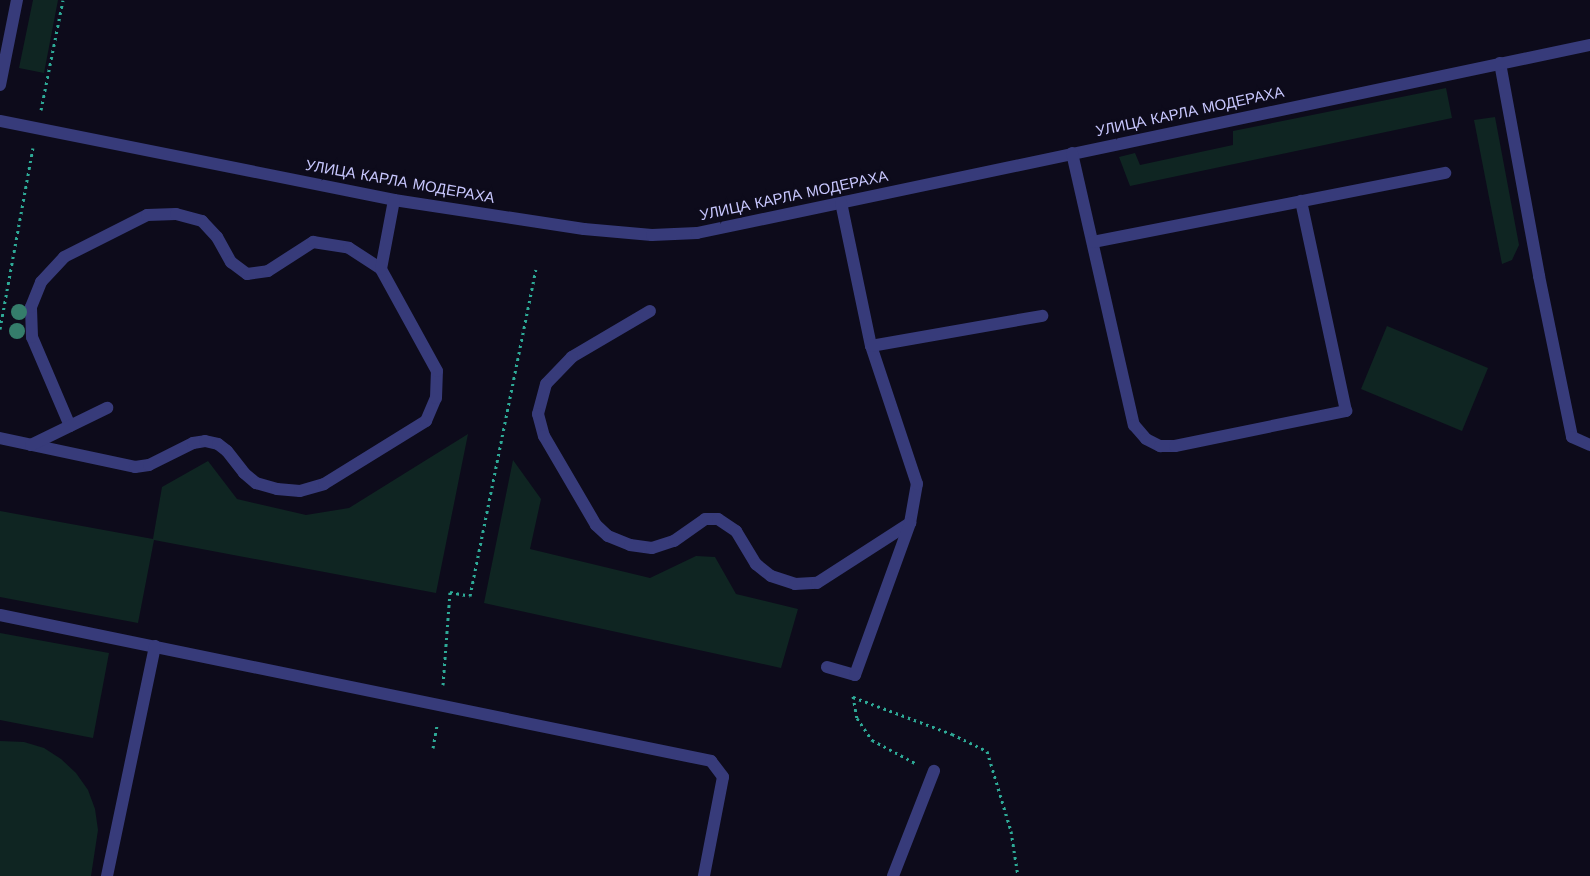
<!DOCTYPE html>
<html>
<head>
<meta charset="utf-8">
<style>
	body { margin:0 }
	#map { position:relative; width:1590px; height:876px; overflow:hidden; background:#0d0b1b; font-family:"Work Sans",sans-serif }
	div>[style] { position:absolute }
	.green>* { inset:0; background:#0f2522 }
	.path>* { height:3px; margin-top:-1.5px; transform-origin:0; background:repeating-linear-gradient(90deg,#2eaa97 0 2.5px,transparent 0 6.5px) }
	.minor>* { height:12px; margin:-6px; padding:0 6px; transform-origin:6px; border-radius:6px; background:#373b7a }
	.trees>* { width:16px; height:16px; margin:-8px; border-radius:50%; background:#357d6b }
	span { translate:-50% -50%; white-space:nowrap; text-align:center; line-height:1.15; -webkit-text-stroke:5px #0d0b1b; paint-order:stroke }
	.street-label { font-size:15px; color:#c8c7fe }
</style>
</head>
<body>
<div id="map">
	<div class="green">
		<i style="clip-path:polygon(33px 0,58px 0,44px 73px,19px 68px)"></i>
		<i style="clip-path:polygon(1446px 88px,1452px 118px,1130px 186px,1119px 157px,1135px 153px,1140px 165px,1233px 145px,1233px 131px)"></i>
		<i style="clip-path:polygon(1495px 117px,1519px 245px,1512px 260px,1502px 264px,1474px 120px)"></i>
		<i style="clip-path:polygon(1387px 326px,1488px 368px,1462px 431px,1361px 389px)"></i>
		<i style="clip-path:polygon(468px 434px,436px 593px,154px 540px,138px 623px,0 597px,0 511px,153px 539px,162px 487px,208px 461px,237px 499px,306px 515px,349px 508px)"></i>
		<i style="clip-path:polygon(513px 460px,541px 499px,530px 549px,650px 578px,696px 556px,715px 557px,736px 594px,798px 609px,781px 668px,484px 603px)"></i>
		<i style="clip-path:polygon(0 633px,109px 653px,93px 738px,0 720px)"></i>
		<i style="clip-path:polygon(0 741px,24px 742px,44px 748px,61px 759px,76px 773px,88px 790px,95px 809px,98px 830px,91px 876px,0 876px)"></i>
	</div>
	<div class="path">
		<i style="left:41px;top:110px;width:112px;rotate:-78.7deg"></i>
		<i style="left:0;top:329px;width:184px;rotate:-79.7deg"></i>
		<i style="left:443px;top:685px;width:93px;rotate:-85.7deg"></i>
		<i style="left:450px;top:592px;width:20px;rotate:11deg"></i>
		<i style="left:470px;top:596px;width:333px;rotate:-78.6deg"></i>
		<i style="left:853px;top:696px;width:22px;rotate:80deg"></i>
		<i style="left:857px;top:718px;width:27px;rotate:56deg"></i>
		<i style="left:872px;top:740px;width:49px;rotate:28.1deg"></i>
		<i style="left:853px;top:697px;width:106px;rotate:20.5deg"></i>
		<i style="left:952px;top:734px;width:39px;rotate:26deg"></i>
		<i style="left:987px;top:751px;width:84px;rotate:73.3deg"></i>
		<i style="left:1011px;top:831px;width:46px;rotate:81.2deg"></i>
		<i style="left:433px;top:748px;width:22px;rotate:-80deg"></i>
	</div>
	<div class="minor">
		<i style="left:1500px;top:63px;width:217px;rotate:79.6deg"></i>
		<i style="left:1539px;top:276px;width:164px;rotate:78.4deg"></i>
		<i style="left:1572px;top:437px;width:20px;rotate:24deg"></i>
		<i style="left:0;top:85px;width:87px;rotate:-78.7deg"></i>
		<i style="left:0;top:121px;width:402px;rotate:11.3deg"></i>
		<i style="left:394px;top:200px;width:192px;rotate:8.7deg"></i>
		<i style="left:584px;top:229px;width:68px;rotate:5deg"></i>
		<i style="left:652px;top:235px;width:45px;rotate:-2.5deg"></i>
		<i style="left:697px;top:233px;width:913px;rotate:-11.89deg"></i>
		<i style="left:1072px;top:153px;width:279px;rotate:77.2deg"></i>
		<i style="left:1134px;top:425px;width:18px;rotate:49deg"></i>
		<i style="left:1146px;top:439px;width:16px;rotate:27deg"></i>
		<i style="left:1160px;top:446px;width:15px"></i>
		<i style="left:1175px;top:446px;width:175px;rotate:-11.6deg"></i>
		<i style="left:1346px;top:411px;width:215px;rotate:-102.1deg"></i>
		<i style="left:1093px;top:242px;width:359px;rotate:-11.1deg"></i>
		<i style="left:650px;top:311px;width:91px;rotate:149.5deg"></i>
		<i style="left:572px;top:357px;width:37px;rotate:134deg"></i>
		<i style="left:546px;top:384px;width:31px;rotate:105deg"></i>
		<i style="left:538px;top:414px;width:23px;rotate:75deg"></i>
		<i style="left:544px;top:436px;width:103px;rotate:59.7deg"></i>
		<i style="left:596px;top:525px;width:16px;rotate:43deg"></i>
		<i style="left:608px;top:536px;width:24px;rotate:22deg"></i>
		<i style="left:630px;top:545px;width:22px;rotate:8deg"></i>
		<i style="left:652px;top:548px;width:23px;rotate:-18deg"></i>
		<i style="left:674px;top:541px;width:38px;rotate:-35deg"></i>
		<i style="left:705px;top:519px;width:13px"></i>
		<i style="left:718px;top:519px;width:22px;rotate:34deg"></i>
		<i style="left:736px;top:531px;width:39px;rotate:59deg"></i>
		<i style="left:756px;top:564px;width:19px;rotate:39deg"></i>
		<i style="left:771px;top:576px;width:25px;rotate:18deg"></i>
		<i style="left:795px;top:584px;width:22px;rotate:-3deg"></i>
		<i style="left:817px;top:583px;width:111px;rotate:-32.8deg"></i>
		<i style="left:910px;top:523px;width:40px;rotate:-80deg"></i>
		<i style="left:917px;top:484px;width:145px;rotate:-108.4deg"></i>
		<i style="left:871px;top:346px;width:146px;rotate:-101.8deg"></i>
		<i style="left:871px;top:346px;width:174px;rotate:-10deg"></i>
		<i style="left:70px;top:426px;width:97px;rotate:-113.1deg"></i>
		<i style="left:32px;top:337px;width:30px;rotate:-92deg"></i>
		<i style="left:31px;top:307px;width:27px;rotate:-68deg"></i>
		<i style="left:41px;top:282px;width:34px;rotate:-47deg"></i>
		<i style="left:64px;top:257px;width:93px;rotate:-26.8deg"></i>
		<i style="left:147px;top:215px;width:29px;rotate:-2deg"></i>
		<i style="left:176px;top:214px;width:27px;rotate:15deg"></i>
		<i style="left:202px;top:221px;width:22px;rotate:47deg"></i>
		<i style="left:217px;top:237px;width:29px;rotate:61deg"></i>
		<i style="left:231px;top:262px;width:20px;rotate:37deg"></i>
		<i style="left:247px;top:274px;width:21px;rotate:-8deg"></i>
		<i style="left:268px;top:271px;width:54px;rotate:-32.8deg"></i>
		<i style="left:313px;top:242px;width:36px;rotate:9deg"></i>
		<i style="left:349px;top:248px;width:38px;rotate:33deg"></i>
		<i style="left:0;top:438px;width:138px;rotate:12.1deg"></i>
		<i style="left:135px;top:467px;width:14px;rotate:-8deg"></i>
		<i style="left:149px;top:465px;width:49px;rotate:-26.6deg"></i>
		<i style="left:193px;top:443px;width:12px;rotate:-9deg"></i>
		<i style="left:205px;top:441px;width:13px;rotate:13deg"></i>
		<i style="left:218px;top:444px;width:11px;rotate:38deg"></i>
		<i style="left:227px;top:451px;width:28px;rotate:52deg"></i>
		<i style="left:244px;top:473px;width:16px;rotate:40deg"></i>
		<i style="left:256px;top:483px;width:22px;rotate:16deg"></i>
		<i style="left:277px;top:489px;width:23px;rotate:5deg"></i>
		<i style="left:300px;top:491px;width:25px;rotate:-16deg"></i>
		<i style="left:324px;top:484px;width:120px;rotate:-31.7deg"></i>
		<i style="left:426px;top:421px;width:25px;rotate:-67deg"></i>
		<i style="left:436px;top:398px;width:27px;rotate:-88deg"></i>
		<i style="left:437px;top:371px;width:116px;rotate:-118.8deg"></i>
		<i style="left:381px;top:269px;width:70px;rotate:-79.3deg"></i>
		<i style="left:31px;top:445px;width:85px;rotate:-26deg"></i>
		<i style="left:0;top:615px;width:726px;rotate:11.6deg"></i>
		<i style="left:711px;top:761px;width:20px;rotate:53deg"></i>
		<i style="left:723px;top:777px;width:101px;rotate:100.9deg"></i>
		<i style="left:827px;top:667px;width:29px;rotate:16deg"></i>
		<i style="left:855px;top:675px;width:162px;rotate:-70.1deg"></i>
		<i style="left:107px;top:876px;width:235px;rotate:-78.2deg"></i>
		<i style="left:893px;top:876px;width:113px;rotate:-68.7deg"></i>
	</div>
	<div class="trees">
		<i style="left:19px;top:312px"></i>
		<i style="left:17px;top:331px"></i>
	</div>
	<div class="street-label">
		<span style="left:1190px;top:112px;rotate:-12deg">УЛИЦА КАРЛА МОДЕРАХА</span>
		<span style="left:400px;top:182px;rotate:10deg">УЛИЦА КАРЛА МОДЕРАХА</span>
		<span style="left:794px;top:196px;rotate:-12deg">УЛИЦА КАРЛА МОДЕРАХА</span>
	</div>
</div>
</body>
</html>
